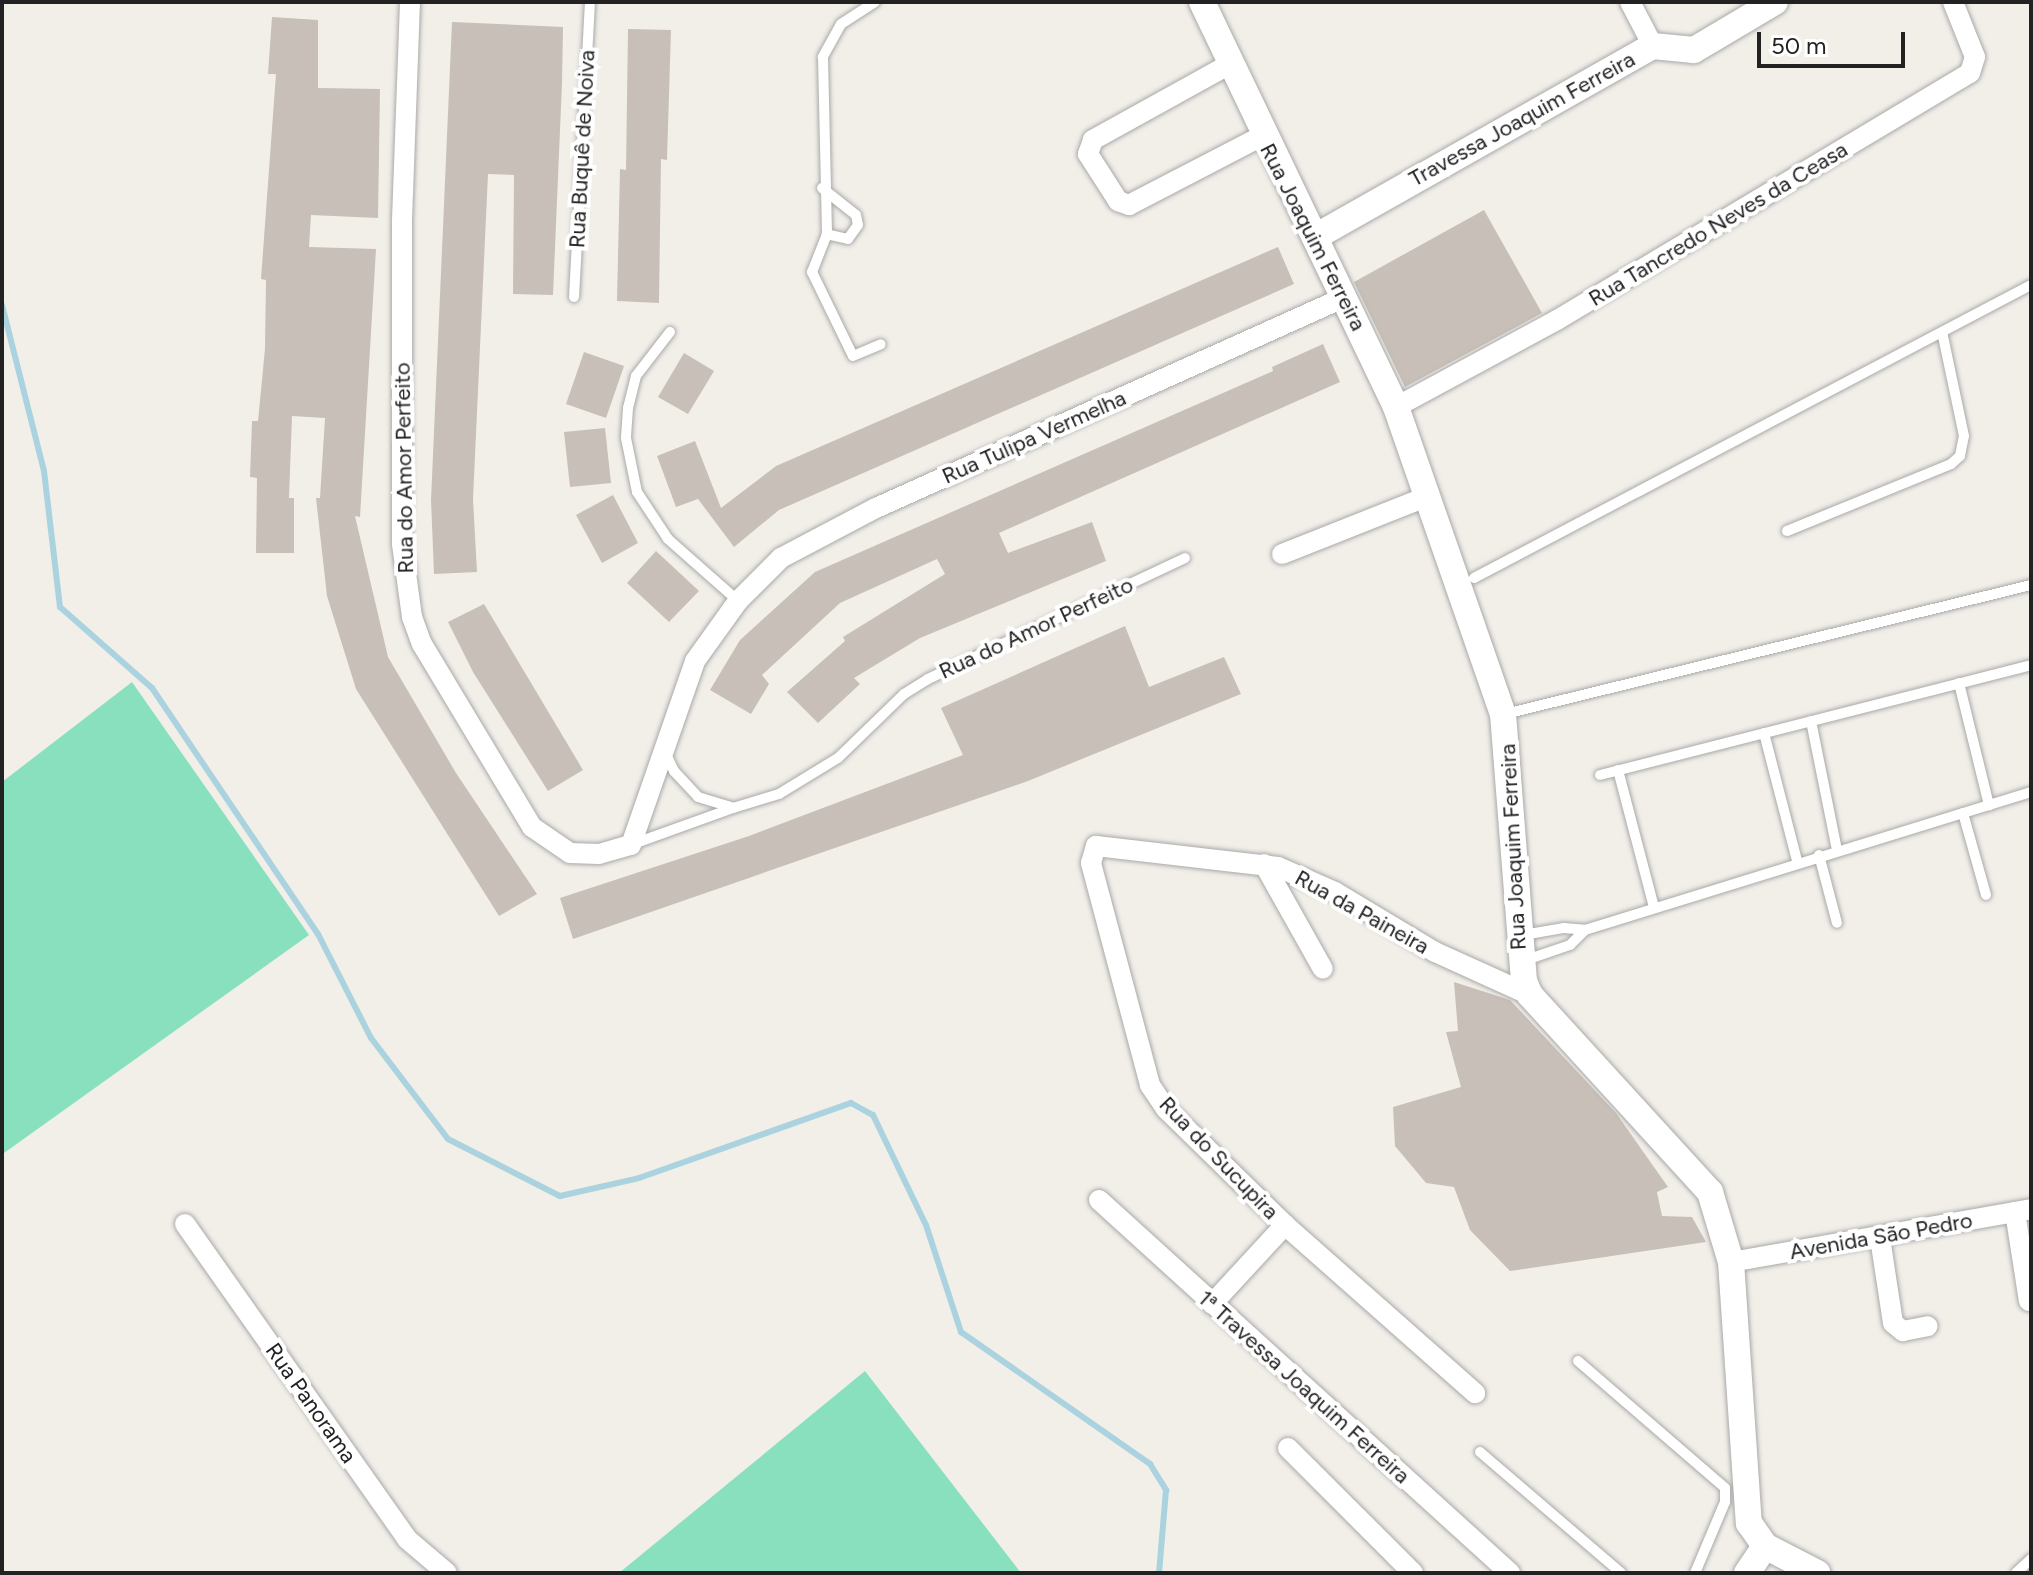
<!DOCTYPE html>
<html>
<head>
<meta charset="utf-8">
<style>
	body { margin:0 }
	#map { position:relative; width:2033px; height:1575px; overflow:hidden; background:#f2efe9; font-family:Figtree,sans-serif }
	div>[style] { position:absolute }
	.pitch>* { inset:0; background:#88e0be }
	.stream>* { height:6px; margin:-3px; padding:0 3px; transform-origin:3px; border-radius:3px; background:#aad3df }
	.building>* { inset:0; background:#c7bfb8 }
	.roads { filter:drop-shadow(0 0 2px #a9a9a9) drop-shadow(0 0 2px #a9a9a9) }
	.service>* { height:10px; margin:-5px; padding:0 5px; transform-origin:5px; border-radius:5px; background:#fff }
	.minor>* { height:20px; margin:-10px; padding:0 10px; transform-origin:10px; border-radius:10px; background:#fff }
	.tertiary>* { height:26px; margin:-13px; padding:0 13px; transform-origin:13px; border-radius:13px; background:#fff }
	span { translate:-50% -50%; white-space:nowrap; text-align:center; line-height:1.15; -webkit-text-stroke:8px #fff; paint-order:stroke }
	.street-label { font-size:22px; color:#222 }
	.frame { position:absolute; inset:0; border:4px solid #222; pointer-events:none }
	.scale { position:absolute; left:1757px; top:32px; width:148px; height:36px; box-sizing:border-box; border:4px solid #222; border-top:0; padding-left:10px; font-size:24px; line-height:28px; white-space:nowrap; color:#222; -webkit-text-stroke:6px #fff; paint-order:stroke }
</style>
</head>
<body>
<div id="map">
	<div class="pitch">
		<i style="clip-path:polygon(132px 682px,309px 935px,4px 1153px,2px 782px)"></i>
		<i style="clip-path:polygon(865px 1371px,1021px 1573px,619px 1573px)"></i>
	</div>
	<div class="stream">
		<i style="left:2px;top:305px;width:171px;rotate:75.8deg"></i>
		<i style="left:44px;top:471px;width:137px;rotate:83.3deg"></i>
		<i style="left:60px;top:607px;width:123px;rotate:41.4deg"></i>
		<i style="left:152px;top:688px;width:297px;rotate:56deg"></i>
		<i style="left:318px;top:934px;width:117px;rotate:63deg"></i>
		<i style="left:371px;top:1038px;width:127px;rotate:52.7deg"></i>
		<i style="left:448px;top:1139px;width:126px;rotate:27deg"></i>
		<i style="left:560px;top:1196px;width:81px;rotate:-12.8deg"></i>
		<i style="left:639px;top:1178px;width:225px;rotate:-19.5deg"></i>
		<i style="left:851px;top:1103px;width:25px;rotate:29deg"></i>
		<i style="left:873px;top:1115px;width:122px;rotate:64.3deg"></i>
		<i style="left:926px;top:1225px;width:113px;rotate:71.9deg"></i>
		<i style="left:961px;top:1332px;width:231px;rotate:34.9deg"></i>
		<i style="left:1150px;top:1464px;width:31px;rotate:58deg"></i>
		<i style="left:1166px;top:1490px;width:83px;rotate:94.8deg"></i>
	</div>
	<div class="building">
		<i style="clip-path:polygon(272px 17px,318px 20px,318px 88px,380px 89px,378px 218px,311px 215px,309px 247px,376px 249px,360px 517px,355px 516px,388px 657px,456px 773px,537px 894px,499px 916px,356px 689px,327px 596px,316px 498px,320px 498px,325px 418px,292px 416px,289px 498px,294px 498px,294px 553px,256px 553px,257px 478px,250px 477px,252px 421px,258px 421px,265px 349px,266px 280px,261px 279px,276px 74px,268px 74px)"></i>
		<i style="clip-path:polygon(452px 22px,563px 27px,562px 83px,553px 295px,513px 294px,514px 175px,488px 174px,473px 499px,477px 572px,434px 574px,431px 500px)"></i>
		<i style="clip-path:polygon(628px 29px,671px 30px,667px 160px,661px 159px,659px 303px,617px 301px,620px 169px,626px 170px)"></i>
		<i style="clip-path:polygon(1484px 210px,1542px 313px,1405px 387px,1354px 282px)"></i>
		<i style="clip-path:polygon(1278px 247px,1294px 284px,779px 510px,734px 547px,698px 499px,676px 507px,657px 456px,695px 441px,721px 508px,776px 466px)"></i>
		<i style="clip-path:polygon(1323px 344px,1340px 382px,999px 533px,1008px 553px,1092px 522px,1106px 561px,920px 638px,854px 678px,860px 684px,818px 723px,787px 692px,845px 641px,843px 637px,945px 574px,937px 559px,840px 603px,762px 675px,769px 684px,751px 714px,710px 690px,740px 640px,815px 572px,1273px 371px,1272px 367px)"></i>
		<i style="clip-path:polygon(584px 352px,624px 366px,606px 418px,566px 404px)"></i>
		<i style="clip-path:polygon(684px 353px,714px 371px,688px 414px,658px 397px)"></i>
		<i style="clip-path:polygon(605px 428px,611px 483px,570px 487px,564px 432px)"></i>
		<i style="clip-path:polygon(613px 495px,638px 543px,602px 563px,576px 515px)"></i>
		<i style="clip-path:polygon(656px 551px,699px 591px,669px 622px,627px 583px)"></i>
		<i style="clip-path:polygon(484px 604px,583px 770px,548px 791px,473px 672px,448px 622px)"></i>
		<i style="clip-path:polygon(1125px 626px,1149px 687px,1224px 657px,1241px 694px,1028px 781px,573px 939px,560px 898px,749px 836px,963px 755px,941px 708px)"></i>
		<i style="clip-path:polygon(1454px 982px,1510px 1000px,1616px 1113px,1668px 1187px,1657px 1192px,1662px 1216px,1692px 1217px,1706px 1242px,1510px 1271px,1470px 1230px,1454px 1187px,1426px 1183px,1395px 1146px,1393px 1107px,1461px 1087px,1446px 1032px,1458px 1031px)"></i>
	</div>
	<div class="roads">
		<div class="service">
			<i style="left:875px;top:2px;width:40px;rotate:147.1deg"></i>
			<i style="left:841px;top:24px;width:38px;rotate:119deg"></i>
			<i style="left:823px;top:57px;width:177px;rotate:88.7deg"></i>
			<i style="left:827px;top:234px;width:41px;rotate:111.5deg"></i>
			<i style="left:812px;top:272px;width:93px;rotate:64deg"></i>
			<i style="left:853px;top:356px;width:30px;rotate:-23deg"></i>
			<i style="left:822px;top:188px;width:43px;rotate:38.5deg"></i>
			<i style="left:856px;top:215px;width:10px;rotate:79deg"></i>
			<i style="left:858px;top:225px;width:17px;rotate:126deg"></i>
			<i style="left:848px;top:239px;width:22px;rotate:-167deg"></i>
			<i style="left:574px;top:297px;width:295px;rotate:-86.9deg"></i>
			<i style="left:670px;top:332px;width:56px;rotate:127.7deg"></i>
			<i style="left:636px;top:376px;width:33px;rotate:104deg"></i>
			<i style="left:628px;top:408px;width:30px;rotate:94deg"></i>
			<i style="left:626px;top:438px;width:55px;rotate:78.5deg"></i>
			<i style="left:637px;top:492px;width:56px;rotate:56.6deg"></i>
			<i style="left:668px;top:539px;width:94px;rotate:41.5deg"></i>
			<i style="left:1787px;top:531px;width:177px;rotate:-22.2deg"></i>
			<i style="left:1951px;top:464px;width:12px;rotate:-42deg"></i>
			<i style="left:1960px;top:456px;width:20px;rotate:-79deg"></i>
			<i style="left:1964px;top:436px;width:106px;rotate:-101.9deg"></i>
			<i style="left:1474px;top:578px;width:629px;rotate:-27.75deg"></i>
			<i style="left:1959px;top:683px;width:126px;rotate:76.2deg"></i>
			<i style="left:1505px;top:714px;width:542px;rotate:-13.78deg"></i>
			<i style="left:1811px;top:721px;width:132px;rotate:78.6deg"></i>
			<i style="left:1764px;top:733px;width:132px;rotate:75.5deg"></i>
			<i style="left:666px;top:754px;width:19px;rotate:65deg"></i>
			<i style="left:674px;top:771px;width:35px;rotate:47deg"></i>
			<i style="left:698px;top:797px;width:37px;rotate:17deg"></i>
			<i style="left:733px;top:808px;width:48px;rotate:-16.9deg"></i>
			<i style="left:779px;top:794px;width:69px;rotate:-31.4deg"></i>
			<i style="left:838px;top:758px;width:92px;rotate:-44.1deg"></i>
			<i style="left:904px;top:694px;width:28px;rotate:-32deg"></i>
			<i style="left:928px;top:679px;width:284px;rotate:-25.2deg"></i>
			<i style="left:1618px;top:770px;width:142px;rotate:75.3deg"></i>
			<i style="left:1600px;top:775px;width:445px;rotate:-14.3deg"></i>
			<i style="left:1963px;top:813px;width:85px;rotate:74.3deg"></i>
			<i style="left:633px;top:844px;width:106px;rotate:-19.8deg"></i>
			<i style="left:1819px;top:855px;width:70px;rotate:75.2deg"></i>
			<i style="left:1523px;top:935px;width:42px;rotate:-9.7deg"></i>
			<i style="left:1564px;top:928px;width:21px;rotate:5deg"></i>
			<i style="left:1585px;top:930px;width:467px;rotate:-17.2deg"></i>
			<i style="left:1523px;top:961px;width:50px;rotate:-18.8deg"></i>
			<i style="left:1570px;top:945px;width:21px;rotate:-45deg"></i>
			<i style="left:1578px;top:1361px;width:194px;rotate:40.8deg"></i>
			<i style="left:1725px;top:1488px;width:14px;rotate:90deg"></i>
			<i style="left:1725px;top:1502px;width:77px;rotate:112.9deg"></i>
			<i style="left:1480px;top:1452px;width:186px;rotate:40.6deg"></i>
			<i style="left:2016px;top:1573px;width:21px;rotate:-43deg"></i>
		</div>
		<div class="minor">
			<i style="left:410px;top:2px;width:221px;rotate:92.1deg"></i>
			<i style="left:402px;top:223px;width:321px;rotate:90deg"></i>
			<i style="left:402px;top:544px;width:74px;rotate:82.2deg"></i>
			<i style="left:412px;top:617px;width:29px;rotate:70deg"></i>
			<i style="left:422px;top:644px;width:214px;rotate:59deg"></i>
			<i style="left:532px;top:827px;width:46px;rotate:34.4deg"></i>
			<i style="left:570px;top:853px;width:29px;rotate:2deg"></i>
			<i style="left:599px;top:854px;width:33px;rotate:-16deg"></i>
			<i style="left:631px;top:845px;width:195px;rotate:-70.8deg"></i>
			<i style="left:695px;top:661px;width:74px;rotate:-54.4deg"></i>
			<i style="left:738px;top:601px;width:61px;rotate:-45deg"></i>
			<i style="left:781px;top:558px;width:107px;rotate:-27.8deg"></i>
			<i style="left:876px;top:508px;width:514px;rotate:-24.22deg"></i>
			<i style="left:1630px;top:2px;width:50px;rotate:62.4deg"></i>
			<i style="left:1230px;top:64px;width:157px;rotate:151deg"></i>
			<i style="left:1093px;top:140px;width:15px;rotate:110deg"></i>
			<i style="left:1088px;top:154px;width:56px;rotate:57.4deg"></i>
			<i style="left:1118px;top:201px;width:12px;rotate:20deg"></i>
			<i style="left:1129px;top:205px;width:150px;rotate:-27.4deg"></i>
			<i style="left:1396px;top:407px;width:183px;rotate:-28.4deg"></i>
			<i style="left:1557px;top:320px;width:481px;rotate:-30.9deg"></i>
			<i style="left:1970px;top:73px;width:17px;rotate:-73deg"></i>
			<i style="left:1975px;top:57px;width:59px;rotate:-111.8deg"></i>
			<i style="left:1282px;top:554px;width:155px;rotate:-21.6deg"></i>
			<i style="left:1264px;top:864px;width:120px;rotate:60.7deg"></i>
			<i style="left:1099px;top:1200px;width:555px;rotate:42.23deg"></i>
			<i style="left:2015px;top:1212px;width:90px;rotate:81.1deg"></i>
			<i style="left:185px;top:1224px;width:385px;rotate:54.8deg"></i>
			<i style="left:407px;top:1539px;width:52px;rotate:40.4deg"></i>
			<i style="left:1285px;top:1225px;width:254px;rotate:41.5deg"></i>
			<i style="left:1880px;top:1238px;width:86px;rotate:81.3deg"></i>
			<i style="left:1893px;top:1323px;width:13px;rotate:39deg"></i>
			<i style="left:1903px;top:1331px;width:25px;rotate:-11deg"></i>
			<i style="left:1731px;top:1262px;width:305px;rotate:-10deg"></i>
			<i style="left:1212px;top:1304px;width:108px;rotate:-47.3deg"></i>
			<i style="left:1285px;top:1225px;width:166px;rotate:-135.7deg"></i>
			<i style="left:1166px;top:1109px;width:29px;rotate:-124deg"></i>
			<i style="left:1150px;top:1085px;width:230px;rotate:-104.9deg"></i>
			<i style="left:1091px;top:863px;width:18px;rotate:-74deg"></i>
			<i style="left:1096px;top:846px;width:183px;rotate:6.6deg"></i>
			<i style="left:1278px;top:867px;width:62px;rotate:23.7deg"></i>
			<i style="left:1335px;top:892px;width:117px;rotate:31deg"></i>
			<i style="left:1435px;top:952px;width:104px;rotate:24.4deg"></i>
			<i style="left:1288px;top:1448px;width:177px;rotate:45deg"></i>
		</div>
		<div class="tertiary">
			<i style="left:1202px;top:2px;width:449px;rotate:64.4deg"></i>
			<i style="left:1396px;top:407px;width:325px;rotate:70.8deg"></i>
			<i style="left:1503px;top:714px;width:268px;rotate:85.5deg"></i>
			<i style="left:1524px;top:981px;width:15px;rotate:67deg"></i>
			<i style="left:1530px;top:995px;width:267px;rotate:47.6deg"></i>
			<i style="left:1710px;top:1192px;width:73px;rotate:73.3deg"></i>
			<i style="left:1731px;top:1262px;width:262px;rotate:86.1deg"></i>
			<i style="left:1749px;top:1523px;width:28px;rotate:55deg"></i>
			<i style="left:1765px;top:1546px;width:59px;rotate:27.4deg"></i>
			<i style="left:1315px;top:237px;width:388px;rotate:-29.5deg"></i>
			<i style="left:1653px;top:46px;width:41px;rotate:5.6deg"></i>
			<i style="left:1694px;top:50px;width:94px;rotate:-30.7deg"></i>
			<i style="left:1747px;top:1573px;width:32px;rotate:-56deg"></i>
		</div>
	</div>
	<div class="street-label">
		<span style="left:1522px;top:119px;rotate:-29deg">Travessa Joaquim Ferreira</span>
		<span style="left:582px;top:149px;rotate:-87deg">Rua Buquê de Noiva</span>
		<span style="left:1718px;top:224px;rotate:-31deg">Rua Tancredo Neves da Ceasa</span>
		<span style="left:1313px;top:237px;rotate:63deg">Rua Joaquim Ferreira</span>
		<span style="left:1034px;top:437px;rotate:-24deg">Rua Tulipa Vermelha</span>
		<span style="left:404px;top:468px;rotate:-91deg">Rua do Amor Perfeito</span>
		<span style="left:1036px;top:628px;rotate:-25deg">Rua do Amor Perfeito</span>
		<span style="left:1513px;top:847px;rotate:-93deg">Rua Joaquim Ferreira</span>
		<span style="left:1362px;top:912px;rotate:29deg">Rua da Paineira</span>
		<span style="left:1219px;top:1158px;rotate:46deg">Rua do Sucupira</span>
		<span style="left:1881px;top:1236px;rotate:-10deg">Avenida São Pedro</span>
		<span style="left:1304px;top:1387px;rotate:42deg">1ª Travessa Joaquim Ferreira</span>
		<span style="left:311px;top:1403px;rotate:55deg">Rua Panorama</span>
	</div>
	<div class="frame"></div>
	<div class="scale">50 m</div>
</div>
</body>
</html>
